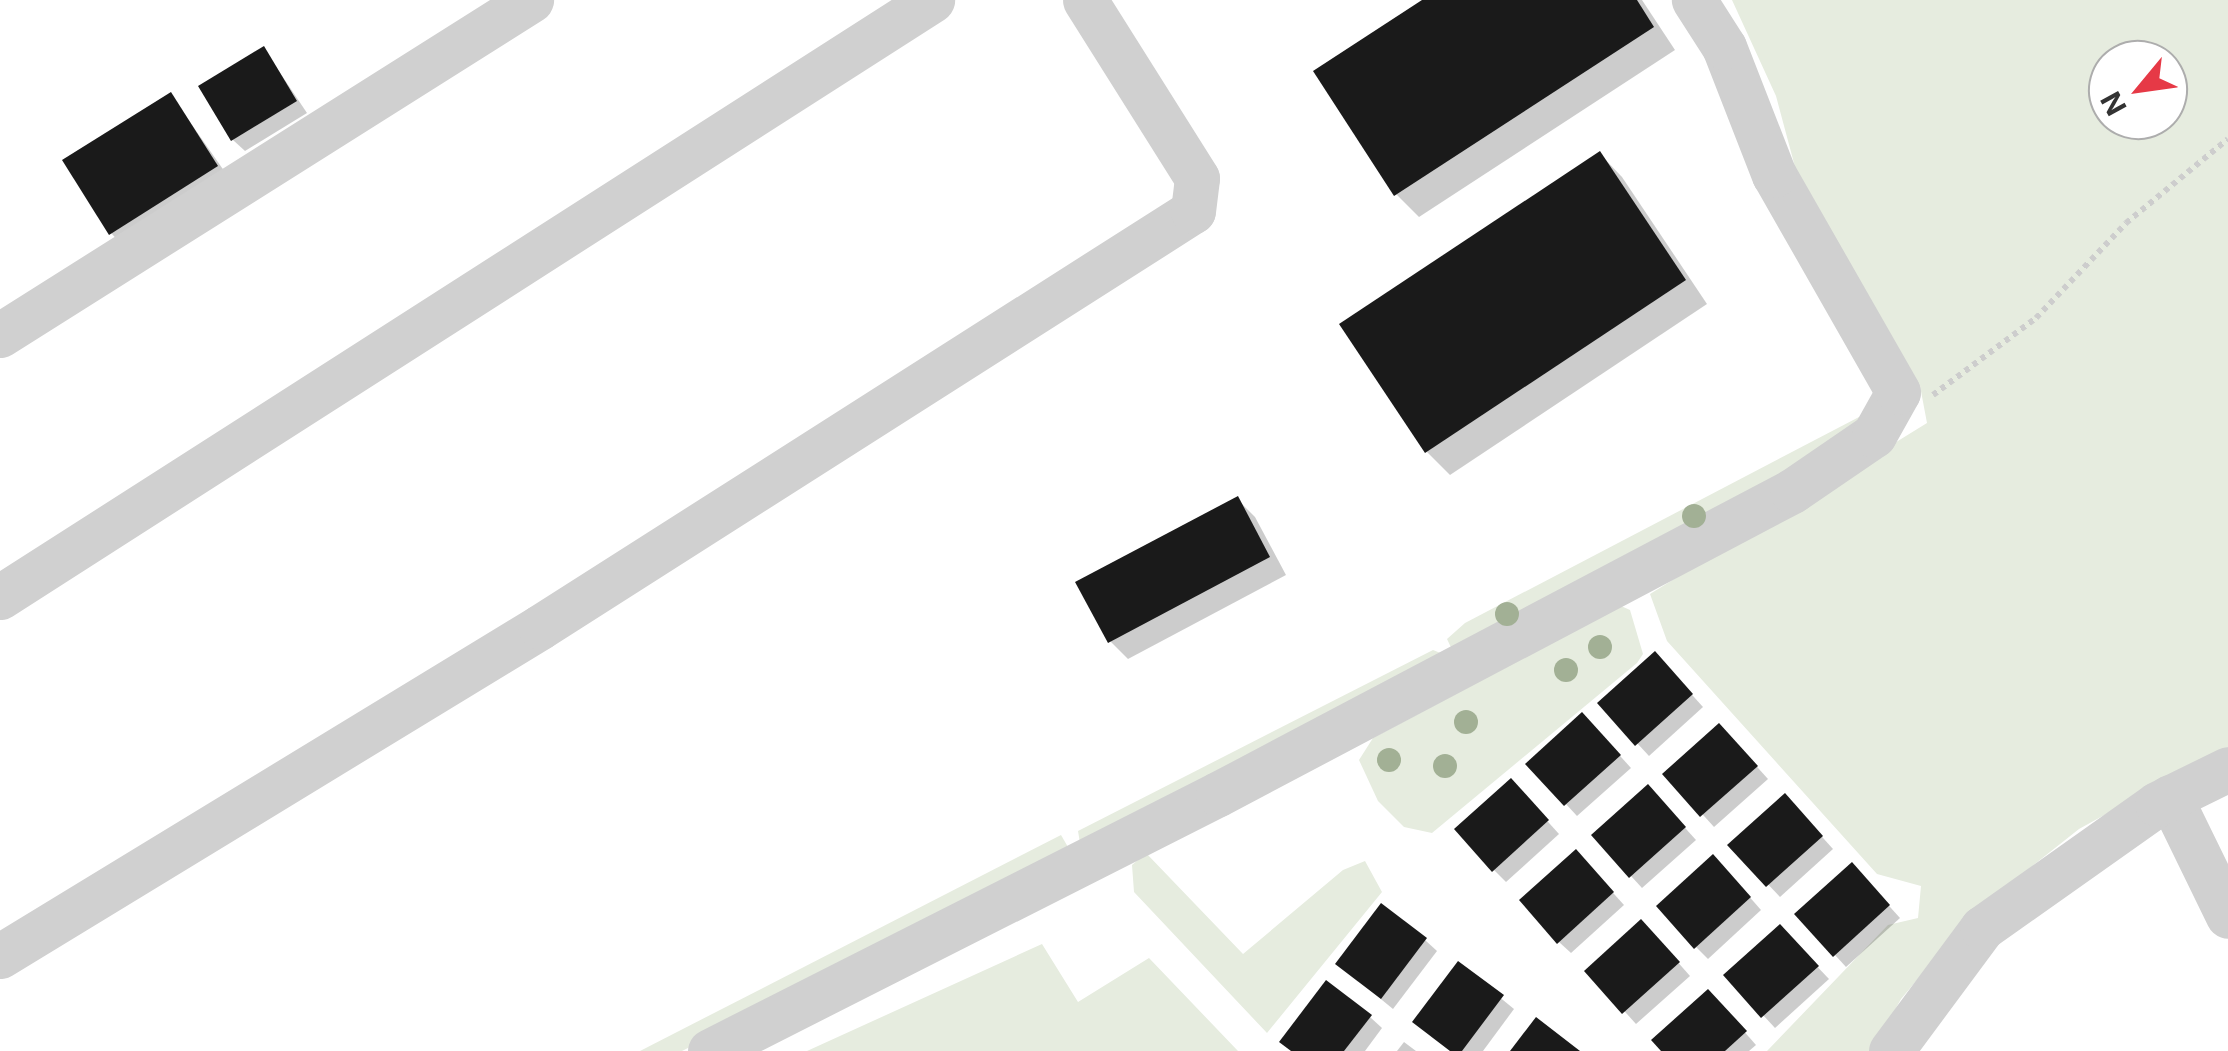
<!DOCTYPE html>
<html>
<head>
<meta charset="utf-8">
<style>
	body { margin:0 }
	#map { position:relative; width:2228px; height:1051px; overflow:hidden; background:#fff; font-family:Inter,sans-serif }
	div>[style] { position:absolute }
	.green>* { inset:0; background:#e6ecdf }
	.shadow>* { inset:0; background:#0003 }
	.building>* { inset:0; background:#1a1a1a }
	.path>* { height:6px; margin-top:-3px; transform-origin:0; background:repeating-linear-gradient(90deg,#cdcdcd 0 5px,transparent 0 10px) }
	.minor>* { height:45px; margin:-22.5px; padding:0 22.5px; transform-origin:22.5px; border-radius:22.5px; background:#d0d0d0 }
	.trees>* { width:24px; height:24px; margin:-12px; border-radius:50%; background:#a2b095 }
	span { translate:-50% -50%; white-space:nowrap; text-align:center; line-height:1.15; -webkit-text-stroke:10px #fff; paint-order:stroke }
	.north { position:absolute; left:2088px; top:40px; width:100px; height:100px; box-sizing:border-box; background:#fff; border:2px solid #adadad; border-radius:50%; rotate:241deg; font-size:28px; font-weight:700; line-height:40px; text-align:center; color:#333 }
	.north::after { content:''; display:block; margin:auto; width:35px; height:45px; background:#e63946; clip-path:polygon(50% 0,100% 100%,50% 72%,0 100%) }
</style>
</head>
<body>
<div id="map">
	<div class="green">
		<i style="clip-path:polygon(evenodd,1732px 0,2228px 0,2228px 747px,2079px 829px,1973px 913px,1901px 999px,1872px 1051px,1767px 1051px,1888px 925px,1918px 918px,1921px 886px,1877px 874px,1667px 641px,1650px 594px,1927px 423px,1920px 386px,1798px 178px,1776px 96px,1732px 0,2108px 60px,2168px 60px,2168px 120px,2108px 120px,2108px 60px)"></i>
		<i style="clip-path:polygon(1859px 417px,1863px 432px,1456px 658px,1447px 639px,1465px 623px)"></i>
		<i style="clip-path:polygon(1621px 606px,1630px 610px,1643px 654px,1637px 663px,1432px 833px,1404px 827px,1378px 801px,1359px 760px,1373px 738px)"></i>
		<i style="clip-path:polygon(1433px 650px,1443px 654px,1080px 843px,1078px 831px)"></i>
		<i style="clip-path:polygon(1061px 835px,1072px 854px,682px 1051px,640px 1051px)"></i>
		<i style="clip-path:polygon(1146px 853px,1243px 954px,1343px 870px,1365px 861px,1382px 892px,1267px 1033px,1134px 892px,1132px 865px)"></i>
		<i style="clip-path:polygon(1042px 944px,1078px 1002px,1149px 958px,1238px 1051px,807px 1051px)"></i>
	</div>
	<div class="shadow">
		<i style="clip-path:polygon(1427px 0,1642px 0,1675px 50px,1419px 217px,1396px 194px)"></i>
		<i style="clip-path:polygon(264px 49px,307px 113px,245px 151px,233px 140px)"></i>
		<i style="clip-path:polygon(171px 95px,234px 185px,128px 251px,111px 233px)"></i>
		<i style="clip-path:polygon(1600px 154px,1622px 177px,1707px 304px,1450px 475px,1427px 452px)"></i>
		<i style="clip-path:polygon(1237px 499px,1255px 517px,1286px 575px,1128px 659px,1110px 641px)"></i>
		<i style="clip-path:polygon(1666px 666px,1703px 707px,1649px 756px,1600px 703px)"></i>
		<i style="clip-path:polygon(1594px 727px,1631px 768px,1577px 816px,1529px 764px)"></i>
		<i style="clip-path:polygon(1731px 738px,1768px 779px,1714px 827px,1666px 774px)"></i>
		<i style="clip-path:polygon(1522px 793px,1559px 834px,1506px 882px,1494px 870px)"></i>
		<i style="clip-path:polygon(1659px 799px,1696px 840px,1642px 888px,1631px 876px)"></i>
		<i style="clip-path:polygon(1796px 808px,1833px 849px,1780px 897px,1731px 845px)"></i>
		<i style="clip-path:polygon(1587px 864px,1624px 905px,1571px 953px,1559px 942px)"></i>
		<i style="clip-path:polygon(1725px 869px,1761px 910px,1708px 959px,1696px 947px)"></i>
		<i style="clip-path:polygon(1863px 877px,1900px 918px,1846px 967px,1835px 955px)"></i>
		<i style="clip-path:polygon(1653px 934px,1690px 976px,1636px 1024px,1588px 971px)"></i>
		<i style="clip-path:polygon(1791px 939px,1829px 979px,1775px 1028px,1726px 975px)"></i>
		<i style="clip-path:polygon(1425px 940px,1437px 951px,1393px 1009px,1338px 964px)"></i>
		<i style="clip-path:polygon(1459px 964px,1514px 1009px,1483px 1051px,1450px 1051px,1415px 1022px)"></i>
		<i style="clip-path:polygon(1720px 1004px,1756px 1045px,1749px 1051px,1664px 1051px)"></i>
		<i style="clip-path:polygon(1370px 1017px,1382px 1028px,1365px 1051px,1292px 1051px)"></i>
		<i style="clip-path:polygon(1404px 1042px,1416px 1051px,1397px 1051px)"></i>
	</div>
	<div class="building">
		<i style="clip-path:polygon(1422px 0,1637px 0,1654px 27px,1394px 196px,1313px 71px)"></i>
		<i style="clip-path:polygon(264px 46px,297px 101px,231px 141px,198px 86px)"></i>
		<i style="clip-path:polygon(171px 92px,218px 166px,109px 235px,62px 160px)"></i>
		<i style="clip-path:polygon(1600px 151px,1686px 280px,1425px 453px,1339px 324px)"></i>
		<i style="clip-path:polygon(1238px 496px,1270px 557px,1108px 643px,1075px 582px)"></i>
		<i style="clip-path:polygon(1655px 651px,1693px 694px,1635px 746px,1597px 703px)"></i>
		<i style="clip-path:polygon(1582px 712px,1621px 755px,1564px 806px,1525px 764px)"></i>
		<i style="clip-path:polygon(1719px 723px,1758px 766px,1700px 817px,1662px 774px)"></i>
		<i style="clip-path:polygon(1511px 778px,1549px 820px,1492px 872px,1454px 829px)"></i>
		<i style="clip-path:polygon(1648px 784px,1686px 827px,1629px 878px,1591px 835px)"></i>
		<i style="clip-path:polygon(1785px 793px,1823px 836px,1766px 887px,1727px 845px)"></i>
		<i style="clip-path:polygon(1576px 849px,1614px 892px,1557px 944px,1519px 900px)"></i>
		<i style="clip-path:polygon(1713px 854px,1751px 897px,1694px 949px,1656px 906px)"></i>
		<i style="clip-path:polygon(1852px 862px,1890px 905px,1833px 957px,1794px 914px)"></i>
		<i style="clip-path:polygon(1381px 903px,1427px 938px,1381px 999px,1335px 964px)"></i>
		<i style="clip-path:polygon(1641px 919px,1680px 962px,1622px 1014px,1584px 971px)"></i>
		<i style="clip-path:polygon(1780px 924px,1819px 966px,1761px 1018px,1723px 975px)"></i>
		<i style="clip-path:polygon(1458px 961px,1504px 995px,1462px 1051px,1450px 1051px,1412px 1022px)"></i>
		<i style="clip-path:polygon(1326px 980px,1372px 1015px,1344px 1051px,1291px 1051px,1279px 1042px)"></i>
		<i style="clip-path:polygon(1708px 989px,1747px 1031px,1725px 1051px,1661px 1051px,1651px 1040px)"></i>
		<i style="clip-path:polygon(1536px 1017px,1580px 1051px,1510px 1051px)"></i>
	</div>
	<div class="path">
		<i style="left:1933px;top:395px;width:129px;rotate:-36.8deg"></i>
		<i style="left:2036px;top:318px;width:131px;rotate:-46.5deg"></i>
		<i style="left:2126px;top:223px;width:132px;rotate:-39.5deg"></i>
	</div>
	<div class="minor">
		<i style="left:0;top:335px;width:628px;rotate:-32.25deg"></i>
		<i style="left:0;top:597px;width:1107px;rotate:-32.64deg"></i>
		<i style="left:2170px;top:797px;width:132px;rotate:64deg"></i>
		<i style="left:0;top:956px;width:632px;rotate:-31.35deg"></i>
		<i style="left:540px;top:627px;width:774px;rotate:-32.5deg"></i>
		<i style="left:1193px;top:211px;width:33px;rotate:-83deg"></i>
		<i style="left:1197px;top:178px;width:210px;rotate:-122.2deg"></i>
		<i style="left:710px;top:1051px;width:569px;rotate:-26.84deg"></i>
		<i style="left:1218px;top:794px;width:649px;rotate:-27.83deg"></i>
		<i style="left:1792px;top:491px;width:99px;rotate:-34.3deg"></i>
		<i style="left:1874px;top:435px;width:49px;rotate:-60.8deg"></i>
		<i style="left:1898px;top:392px;width:250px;rotate:-119.7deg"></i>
		<i style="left:1774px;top:175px;width:137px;rotate:-111.3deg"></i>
		<i style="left:1724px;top:47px;width:56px;rotate:-122.6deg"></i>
		<i style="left:1891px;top:1051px;width:153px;rotate:-53.5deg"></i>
		<i style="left:1982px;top:928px;width:214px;rotate:-35.3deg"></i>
		<i style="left:2157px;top:804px;width:79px;rotate:-26.2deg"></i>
	</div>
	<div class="trees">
		<i style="left:1694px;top:516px"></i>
		<i style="left:1507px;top:614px"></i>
		<i style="left:1600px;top:647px"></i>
		<i style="left:1566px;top:670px"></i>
		<i style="left:1466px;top:722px"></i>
		<i style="left:1389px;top:760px"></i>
		<i style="left:1445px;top:766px"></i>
	</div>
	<div class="north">N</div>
</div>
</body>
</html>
